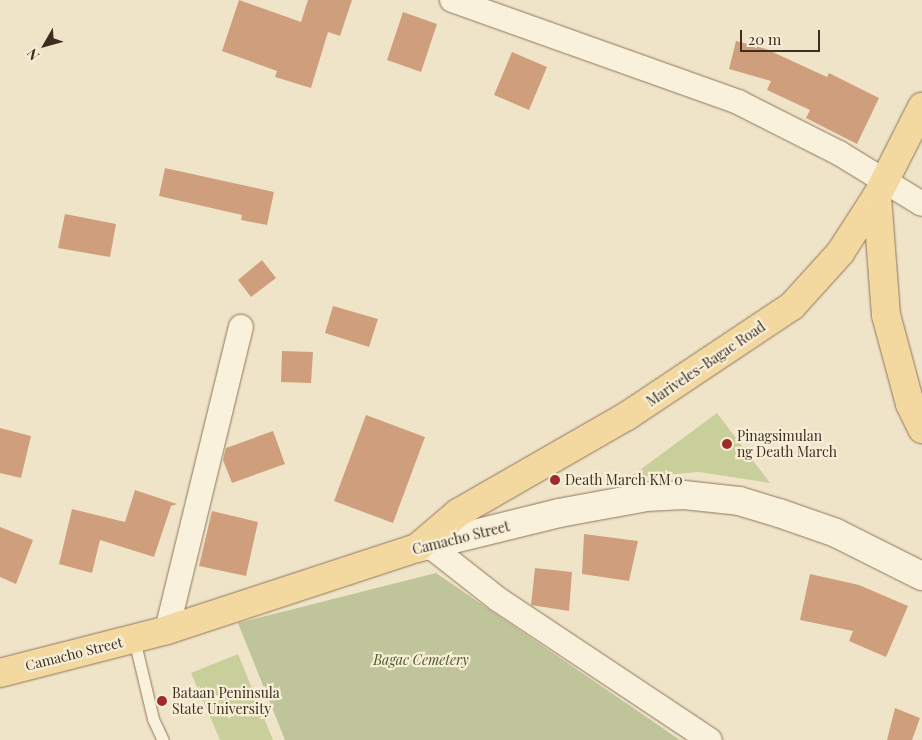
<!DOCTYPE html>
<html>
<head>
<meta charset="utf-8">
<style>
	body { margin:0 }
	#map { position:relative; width:922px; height:740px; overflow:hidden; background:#f0e4c8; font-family:"Playfair Display",serif }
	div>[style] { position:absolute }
	.green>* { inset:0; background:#c9cf9b }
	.cemetery>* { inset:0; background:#bfc49a }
	.building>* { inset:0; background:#cf9f7d }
	.roads { filter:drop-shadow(0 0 1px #8d765c) drop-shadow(0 0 1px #8d765c) }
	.service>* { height:11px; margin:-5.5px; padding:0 5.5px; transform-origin:5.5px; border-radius:5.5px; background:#faf1dc }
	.minor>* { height:24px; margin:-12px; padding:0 12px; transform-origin:12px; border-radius:12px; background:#faf1dc }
	.tertiary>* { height:28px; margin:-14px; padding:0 14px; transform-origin:14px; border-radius:14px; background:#faf1dc }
	.primary>* { height:28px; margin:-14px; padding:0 14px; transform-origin:14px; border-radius:14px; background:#f3d9a0 }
	.dots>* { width:14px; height:14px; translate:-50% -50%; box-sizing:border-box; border:2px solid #f7eed8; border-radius:50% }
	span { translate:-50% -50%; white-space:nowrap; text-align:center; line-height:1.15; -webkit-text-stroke:4.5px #f7eed8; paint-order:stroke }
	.street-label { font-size:14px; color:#3d2e20 }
	.poi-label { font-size:14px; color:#3d2e20 }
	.left { translate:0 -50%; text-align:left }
	.park-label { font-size:14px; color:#4d5a26; font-style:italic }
	.north { position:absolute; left:20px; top:20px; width:50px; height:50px; -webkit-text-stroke:4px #f7eed8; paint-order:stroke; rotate:232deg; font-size:14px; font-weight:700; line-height:20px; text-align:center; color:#3d2e20 }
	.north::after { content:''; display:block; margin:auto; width:18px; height:22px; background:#3d2e20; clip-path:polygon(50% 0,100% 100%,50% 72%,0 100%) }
	.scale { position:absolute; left:740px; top:30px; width:80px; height:22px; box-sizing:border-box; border:2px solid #3d2e20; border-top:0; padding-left:6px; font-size:15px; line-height:18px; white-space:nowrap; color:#3d2e20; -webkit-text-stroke:4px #f7eed8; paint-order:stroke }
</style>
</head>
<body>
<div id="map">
	<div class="green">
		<i style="clip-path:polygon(717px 413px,770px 483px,699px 472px,629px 478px)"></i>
		<i style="clip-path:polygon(238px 654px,273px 740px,220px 740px,191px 673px)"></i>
	</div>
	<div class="cemetery">
		<i style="clip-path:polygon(436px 573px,680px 740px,285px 740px,238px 623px)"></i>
	</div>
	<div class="building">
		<i style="clip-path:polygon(239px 0,301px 22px,308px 0,352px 0,340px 36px,328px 32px,311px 88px,275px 77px,277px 71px,222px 51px)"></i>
		<i style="clip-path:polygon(403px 12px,437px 24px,421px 72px,387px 60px)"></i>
		<i style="clip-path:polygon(736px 41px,766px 49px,827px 77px,829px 73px,879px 98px,857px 144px,806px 118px,810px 110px,767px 90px,771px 81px,729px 69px)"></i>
		<i style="clip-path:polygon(512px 52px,547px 67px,529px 110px,494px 95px)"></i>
		<i style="clip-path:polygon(165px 168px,274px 192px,267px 225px,241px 220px,242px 215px,159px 196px)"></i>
		<i style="clip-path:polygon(65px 214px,116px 224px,110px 257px,58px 248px)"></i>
		<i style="clip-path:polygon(262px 260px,276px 278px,251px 297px,238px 280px)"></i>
		<i style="clip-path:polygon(333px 306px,378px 319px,369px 347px,325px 333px)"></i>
		<i style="clip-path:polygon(282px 351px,313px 352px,311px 383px,281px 382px)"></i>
		<i style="clip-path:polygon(366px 415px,425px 437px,393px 523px,334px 501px)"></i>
		<i style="clip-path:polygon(0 428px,31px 436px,21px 478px,0 473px)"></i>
		<i style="clip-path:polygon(273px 431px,285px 464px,232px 483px,223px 460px,226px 448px)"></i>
		<i style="clip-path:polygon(135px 490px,177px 504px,171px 506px,154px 557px,100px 540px,92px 573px,59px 564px,72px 509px,125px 522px)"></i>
		<i style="clip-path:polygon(212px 511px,258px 522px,246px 576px,199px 566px)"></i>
		<i style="clip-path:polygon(0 527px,33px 540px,16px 584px,0 577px)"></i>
		<i style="clip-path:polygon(584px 534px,638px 541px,629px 581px,582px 574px)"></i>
		<i style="clip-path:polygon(535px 568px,572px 572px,569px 611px,531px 605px)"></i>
		<i style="clip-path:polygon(810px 574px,859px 585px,908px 606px,886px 657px,849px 641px,853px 631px,800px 620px)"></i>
		<i style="clip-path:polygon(895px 708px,920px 718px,912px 740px,887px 740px)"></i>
	</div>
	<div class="roads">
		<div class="service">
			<i style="left:134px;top:639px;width:82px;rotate:76.6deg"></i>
			<i style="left:153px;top:719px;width:23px;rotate:65deg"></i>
		</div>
		<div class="minor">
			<i style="left:452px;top:0;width:304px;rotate:19.6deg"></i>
			<i style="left:738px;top:102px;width:113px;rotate:26.8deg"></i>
			<i style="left:839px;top:153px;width:97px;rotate:31.6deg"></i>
			<i style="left:429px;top:545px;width:89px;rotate:38.2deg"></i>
			<i style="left:499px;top:600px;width:253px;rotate:33.6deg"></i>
			<i style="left:167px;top:630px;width:312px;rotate:-76.3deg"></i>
		</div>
		<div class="tertiary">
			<i style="left:417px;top:548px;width:146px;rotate:-13.8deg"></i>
			<i style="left:559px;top:513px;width:88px;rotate:-10.4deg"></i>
			<i style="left:646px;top:497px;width:38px;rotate:-3deg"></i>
			<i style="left:684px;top:495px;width:55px;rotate:6.2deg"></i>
			<i style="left:739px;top:501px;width:42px;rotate:16.7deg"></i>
			<i style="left:779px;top:513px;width:60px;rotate:19.3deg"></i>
			<i style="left:836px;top:533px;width:96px;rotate:26.6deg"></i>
		</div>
		<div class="primary">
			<i style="left:877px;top:196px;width:119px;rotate:85.7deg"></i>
			<i style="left:886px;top:315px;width:92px;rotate:74.9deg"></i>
			<i style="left:910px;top:404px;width:28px;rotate:64deg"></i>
			<i style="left:0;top:673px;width:172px;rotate:-14.4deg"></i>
			<i style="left:167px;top:630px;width:263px;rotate:-18.2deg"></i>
			<i style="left:417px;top:548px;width:54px;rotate:-40.5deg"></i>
			<i style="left:458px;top:513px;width:195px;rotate:-29.9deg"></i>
			<i style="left:627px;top:416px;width:198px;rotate:-33.7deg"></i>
			<i style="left:792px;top:306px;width:72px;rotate:-47.8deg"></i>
			<i style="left:840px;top:253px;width:68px;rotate:-57deg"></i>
			<i style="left:877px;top:196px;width:100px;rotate:-63.2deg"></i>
		</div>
	</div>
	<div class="dots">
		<i style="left:727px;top:444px;background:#9e2a2b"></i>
		<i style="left:555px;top:480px;background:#9e2a2b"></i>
		<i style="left:162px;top:701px;background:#9e2a2b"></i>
	</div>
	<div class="street-label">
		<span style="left:706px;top:364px;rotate:-34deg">Mariveles-Bagac Road</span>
		<span style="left:461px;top:538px;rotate:-14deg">Camacho Street</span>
		<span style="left:74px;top:654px;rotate:-14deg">Camacho Street</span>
	</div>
	<div class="poi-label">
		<span class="left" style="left:737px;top:444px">Pinagsimulan<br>ng Death March</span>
		<span class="left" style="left:565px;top:480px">Death March KM 0</span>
		<span class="left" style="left:172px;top:701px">Bataan Peninsula<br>State University</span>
	</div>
	<div class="park-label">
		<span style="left:421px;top:660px">Bagac Cemetery</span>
	</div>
	<div class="north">N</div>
	<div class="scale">20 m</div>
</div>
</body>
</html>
